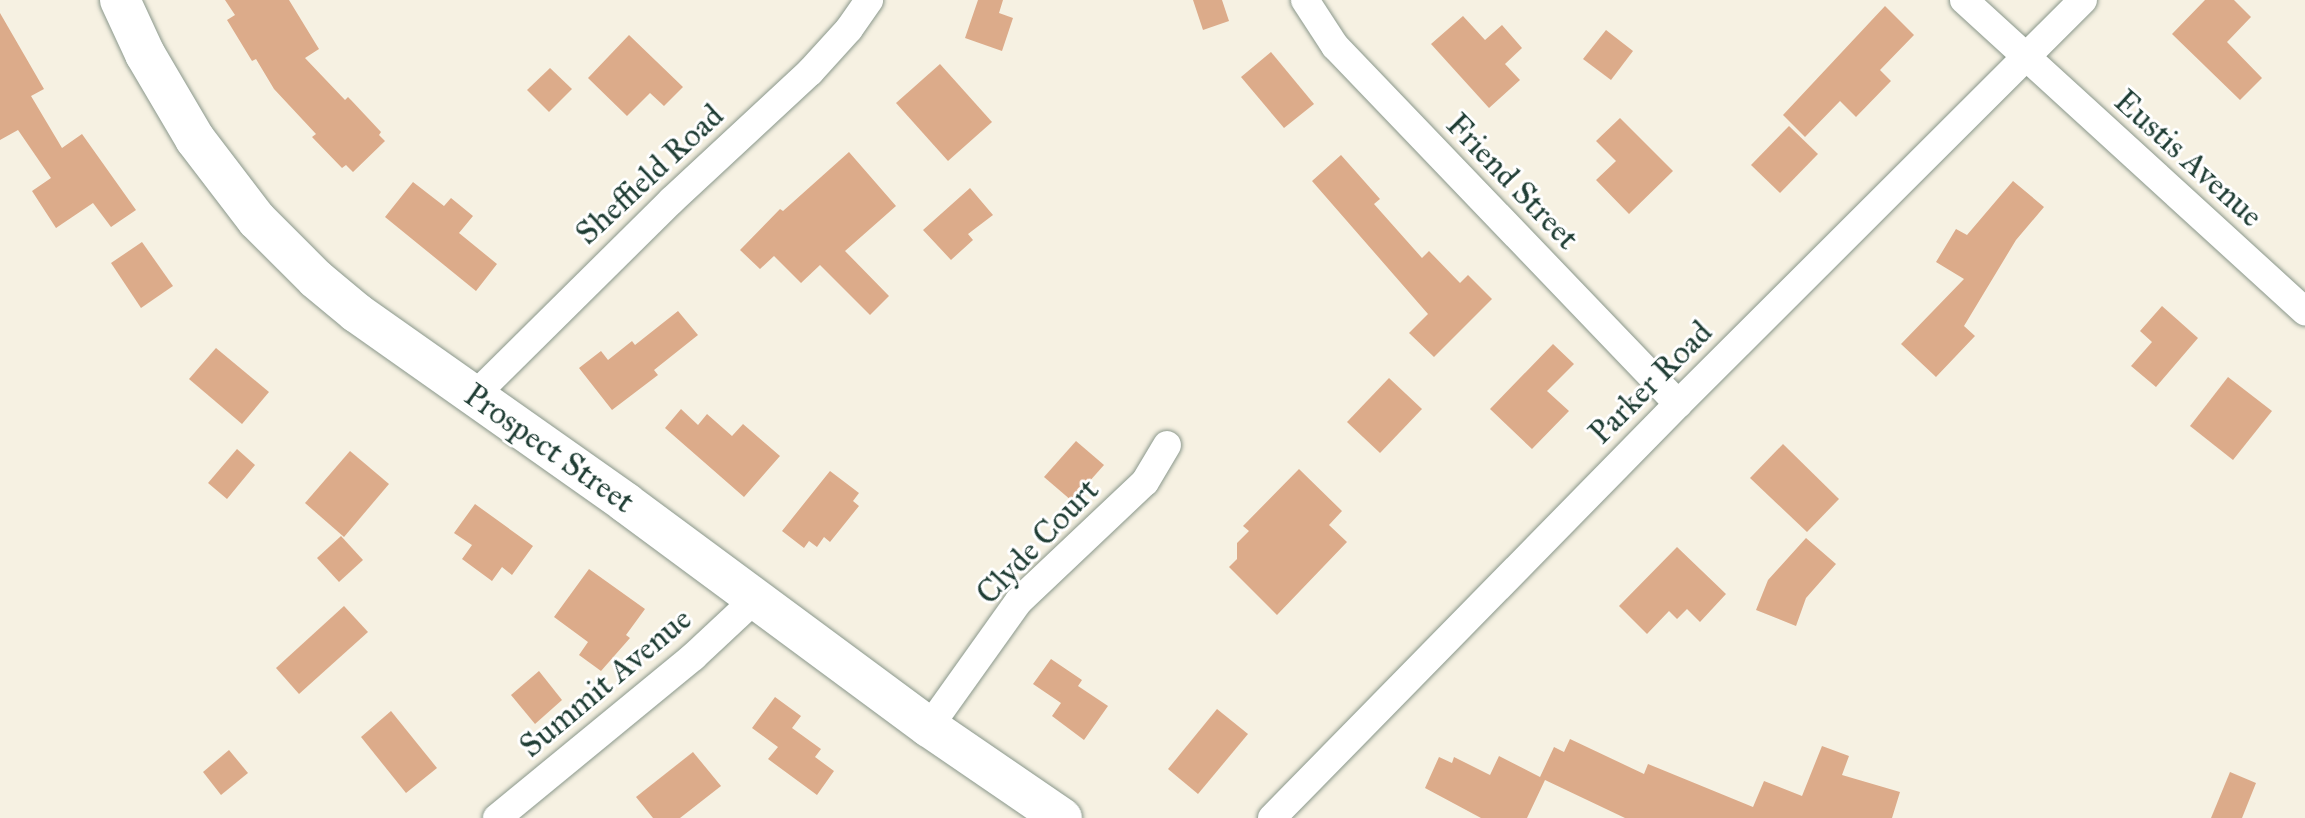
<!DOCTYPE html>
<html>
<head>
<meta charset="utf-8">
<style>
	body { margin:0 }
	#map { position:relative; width:2305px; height:818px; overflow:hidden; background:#f6f1e2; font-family:"IM FELL Great Primer",serif }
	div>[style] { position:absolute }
	.building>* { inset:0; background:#dcab8a }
	.roads { filter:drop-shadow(0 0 2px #8a978b) drop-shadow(0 0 2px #8a978b) }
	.minor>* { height:28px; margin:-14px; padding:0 14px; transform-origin:14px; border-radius:14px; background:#fff }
	.secondary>* { height:40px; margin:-20px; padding:0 20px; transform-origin:20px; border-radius:20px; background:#fff }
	span { translate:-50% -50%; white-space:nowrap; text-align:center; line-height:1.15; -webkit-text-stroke:6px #fff; paint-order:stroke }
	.street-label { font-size:32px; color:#1f3d34 }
</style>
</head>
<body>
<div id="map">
	<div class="building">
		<i style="clip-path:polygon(225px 0,289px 0,319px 49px,305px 58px,345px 100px,348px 97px,351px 100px,381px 132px,379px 135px,385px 141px,353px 172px,346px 165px,342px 168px,312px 137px,316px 134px,274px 89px,256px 59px,252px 61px,227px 20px,235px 15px)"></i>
		<i style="clip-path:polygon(978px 0,1003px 0,999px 13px,1013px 18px,1002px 51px,965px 38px)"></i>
		<i style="clip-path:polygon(1193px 0,1222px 0,1229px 21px,1203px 30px)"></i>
		<i style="clip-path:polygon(2205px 0,2234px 0,2251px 17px,2227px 42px,2262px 78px,2240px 100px,2172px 34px)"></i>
		<i style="clip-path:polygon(1885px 6px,1914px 35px,1880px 70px,1891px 81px,1856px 117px,1840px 101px,1805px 137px,1783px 115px)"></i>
		<i style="clip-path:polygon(0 13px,44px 89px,31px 96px,62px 148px,82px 134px,136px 210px,111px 227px,93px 203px,56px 228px,32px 191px,51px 178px,18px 130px,0 140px)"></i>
		<i style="clip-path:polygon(1463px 16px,1485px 40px,1502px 25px,1522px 48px,1505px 64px,1520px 80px,1489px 108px,1431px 44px)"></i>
		<i style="clip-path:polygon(1606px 30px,1633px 51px,1611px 80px,1583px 59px)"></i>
		<i style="clip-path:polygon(629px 35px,683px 87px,664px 106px,650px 93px,627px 116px,588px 78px)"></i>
		<i style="clip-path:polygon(1271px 52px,1314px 104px,1284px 128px,1241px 77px)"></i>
		<i style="clip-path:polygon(940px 64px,992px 122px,948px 161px,896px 103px)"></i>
		<i style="clip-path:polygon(550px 68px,572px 89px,549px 112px,527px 90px)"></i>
		<i style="clip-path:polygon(1620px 118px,1673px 171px,1629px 214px,1596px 180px,1616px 161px,1596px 141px)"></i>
		<i style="clip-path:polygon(1789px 126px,1818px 154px,1780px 193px,1751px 165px)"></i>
		<i style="clip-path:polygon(849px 152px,896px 206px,845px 251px,889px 296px,870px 315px,820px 265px,801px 283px,774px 256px,760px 269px,740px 250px,780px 209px,783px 211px)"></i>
		<i style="clip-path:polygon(1341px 155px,1380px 199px,1374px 204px,1422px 258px,1429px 251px,1460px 283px,1468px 275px,1492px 299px,1434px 357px,1409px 333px,1428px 314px,1312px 181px)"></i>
		<i style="clip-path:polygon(2013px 181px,2044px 207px,2016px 240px,1964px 326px,1975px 336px,1936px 377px,1901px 344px,1964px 279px,1936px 262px,1956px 229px,1967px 235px)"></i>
		<i style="clip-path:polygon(413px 182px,444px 206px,451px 198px,473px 216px,459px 233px,497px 264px,476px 291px,385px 217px)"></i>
		<i style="clip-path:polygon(970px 188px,993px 215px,968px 234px,973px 240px,951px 260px,923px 230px)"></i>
		<i style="clip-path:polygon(142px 242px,173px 286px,141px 308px,111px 263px)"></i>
		<i style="clip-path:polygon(2162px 306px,2198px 338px,2156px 387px,2131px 366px,2152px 342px,2140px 331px)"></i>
		<i style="clip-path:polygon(678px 311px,698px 335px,654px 370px,658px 375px,612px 410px,579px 368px,601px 351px,608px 360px,632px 341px,635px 345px)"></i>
		<i style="clip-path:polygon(1553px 344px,1574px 364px,1547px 391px,1569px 411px,1532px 449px,1490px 409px)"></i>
		<i style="clip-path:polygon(216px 348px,269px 392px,242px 424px,189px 379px)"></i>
		<i style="clip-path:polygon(2228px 377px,2272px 411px,2233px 460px,2190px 426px)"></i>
		<i style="clip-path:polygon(1389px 378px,1422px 409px,1380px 453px,1347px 422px)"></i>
		<i style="clip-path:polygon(681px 409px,698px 425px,707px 414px,732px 436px,743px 424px,780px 456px,744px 497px,665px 428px)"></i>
		<i style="clip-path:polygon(1076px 441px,1104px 465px,1072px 501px,1044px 477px)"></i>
		<i style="clip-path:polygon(1783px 444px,1839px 499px,1807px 532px,1750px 478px)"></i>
		<i style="clip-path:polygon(237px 449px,255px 465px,227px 499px,208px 483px)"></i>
		<i style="clip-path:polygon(350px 451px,389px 484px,344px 537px,305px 503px)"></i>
		<i style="clip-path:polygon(1299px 469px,1342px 511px,1329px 525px,1347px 542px,1277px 615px,1229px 567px,1237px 559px,1237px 543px,1249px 531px,1243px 526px)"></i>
		<i style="clip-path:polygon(830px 471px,859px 493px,853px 501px,859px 506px,830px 542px,824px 537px,817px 547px,809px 541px,804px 548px,782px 531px)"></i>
		<i style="clip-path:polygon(475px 504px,533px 546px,512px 575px,502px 567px,492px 581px,462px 559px,472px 545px,454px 533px)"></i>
		<i style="clip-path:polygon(341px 536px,363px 560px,339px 582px,317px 558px)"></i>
		<i style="clip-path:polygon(1806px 538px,1836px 564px,1806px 598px,1796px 626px,1756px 610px,1768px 580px)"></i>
		<i style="clip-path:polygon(1677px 547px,1726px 594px,1700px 622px,1687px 609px,1677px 619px,1669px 611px,1647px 634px,1619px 606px)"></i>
		<i style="clip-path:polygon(589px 569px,645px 609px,626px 635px,630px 638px,601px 671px,579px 655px,588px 642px,554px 617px)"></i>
		<i style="clip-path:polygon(344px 606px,368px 632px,299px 694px,276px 668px)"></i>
		<i style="clip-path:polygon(1051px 659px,1082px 680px,1078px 686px,1108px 706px,1084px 740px,1052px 716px,1061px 703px,1033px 684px)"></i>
		<i style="clip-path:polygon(539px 671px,562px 700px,535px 724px,511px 695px)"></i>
		<i style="clip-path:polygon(775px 697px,801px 716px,792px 728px,821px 749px,815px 757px,834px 771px,817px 795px,768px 759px,778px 747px,752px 728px)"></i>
		<i style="clip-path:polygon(1217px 709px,1248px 734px,1198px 794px,1168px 769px)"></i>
		<i style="clip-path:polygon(391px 711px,437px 768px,406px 793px,361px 737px)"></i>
		<i style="clip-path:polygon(1570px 739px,1644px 774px,1648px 764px,1753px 807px,1764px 781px,1802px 796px,1822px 746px,1849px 756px,1842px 775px,1900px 792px,1892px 818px,1625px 818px,1545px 780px,1527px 818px,1481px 818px,1425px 788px,1439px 757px,1452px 763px,1454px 757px,1490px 775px,1499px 756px,1540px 777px,1554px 747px,1564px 752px)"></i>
		<i style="clip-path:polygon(229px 750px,248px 773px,221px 795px,203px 772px)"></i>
		<i style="clip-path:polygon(693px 752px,721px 786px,680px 818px,653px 818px,636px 797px)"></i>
		<i style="clip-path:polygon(2230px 772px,2256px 783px,2242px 818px,2211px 818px)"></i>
	</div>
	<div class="roads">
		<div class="minor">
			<i style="left:1305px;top:0;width:55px;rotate:56.9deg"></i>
			<i style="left:1335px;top:46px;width:496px;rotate:46.2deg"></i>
			<i style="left:1964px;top:0;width:462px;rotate:42.4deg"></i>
			<i style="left:473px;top:397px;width:279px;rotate:-44.7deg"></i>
			<i style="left:671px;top:201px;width:190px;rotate:-42.9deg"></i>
			<i style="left:810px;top:72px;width:58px;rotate:-47.8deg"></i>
			<i style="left:849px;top:29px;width:35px;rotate:-55deg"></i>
			<i style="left:929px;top:727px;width:155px;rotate:-54.5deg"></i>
			<i style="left:1019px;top:601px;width:173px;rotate:-43.4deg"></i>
			<i style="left:1145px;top:482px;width:43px;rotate:-59.3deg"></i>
			<i style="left:497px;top:818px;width:254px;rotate:-39.4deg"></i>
			<i style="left:693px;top:657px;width:86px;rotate:-43.1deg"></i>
			<i style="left:1272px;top:818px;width:580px;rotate:-45.56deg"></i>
			<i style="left:1678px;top:404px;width:572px;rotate:-44.93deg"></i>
		</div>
		<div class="secondary">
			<i style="left:120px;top:0;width:60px;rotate:65.2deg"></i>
			<i style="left:145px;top:54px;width:99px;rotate:59.5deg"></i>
			<i style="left:195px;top:139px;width:102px;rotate:52.6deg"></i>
			<i style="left:257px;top:220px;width:83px;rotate:45deg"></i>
			<i style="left:316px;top:279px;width:53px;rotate:39.7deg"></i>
			<i style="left:357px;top:313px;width:329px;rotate:35.2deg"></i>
			<i style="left:626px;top:503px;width:377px;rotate:36.5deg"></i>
			<i style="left:929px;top:727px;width:161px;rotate:34.4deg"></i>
		</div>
	</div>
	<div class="street-label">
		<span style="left:2188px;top:159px;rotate:42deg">Eustis Avenue</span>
		<span style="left:650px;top:175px;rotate:-43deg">Sheffield Road</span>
		<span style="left:1512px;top:182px;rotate:46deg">Friend Street</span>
		<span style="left:1651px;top:383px;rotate:-45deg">Parker Road</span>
		<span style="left:549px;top:449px;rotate:35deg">Prospect Street</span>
		<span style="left:1038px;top:542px;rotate:-46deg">Clyde Court</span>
		<span style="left:606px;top:683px;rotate:-40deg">Summit Avenue</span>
	</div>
</div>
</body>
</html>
